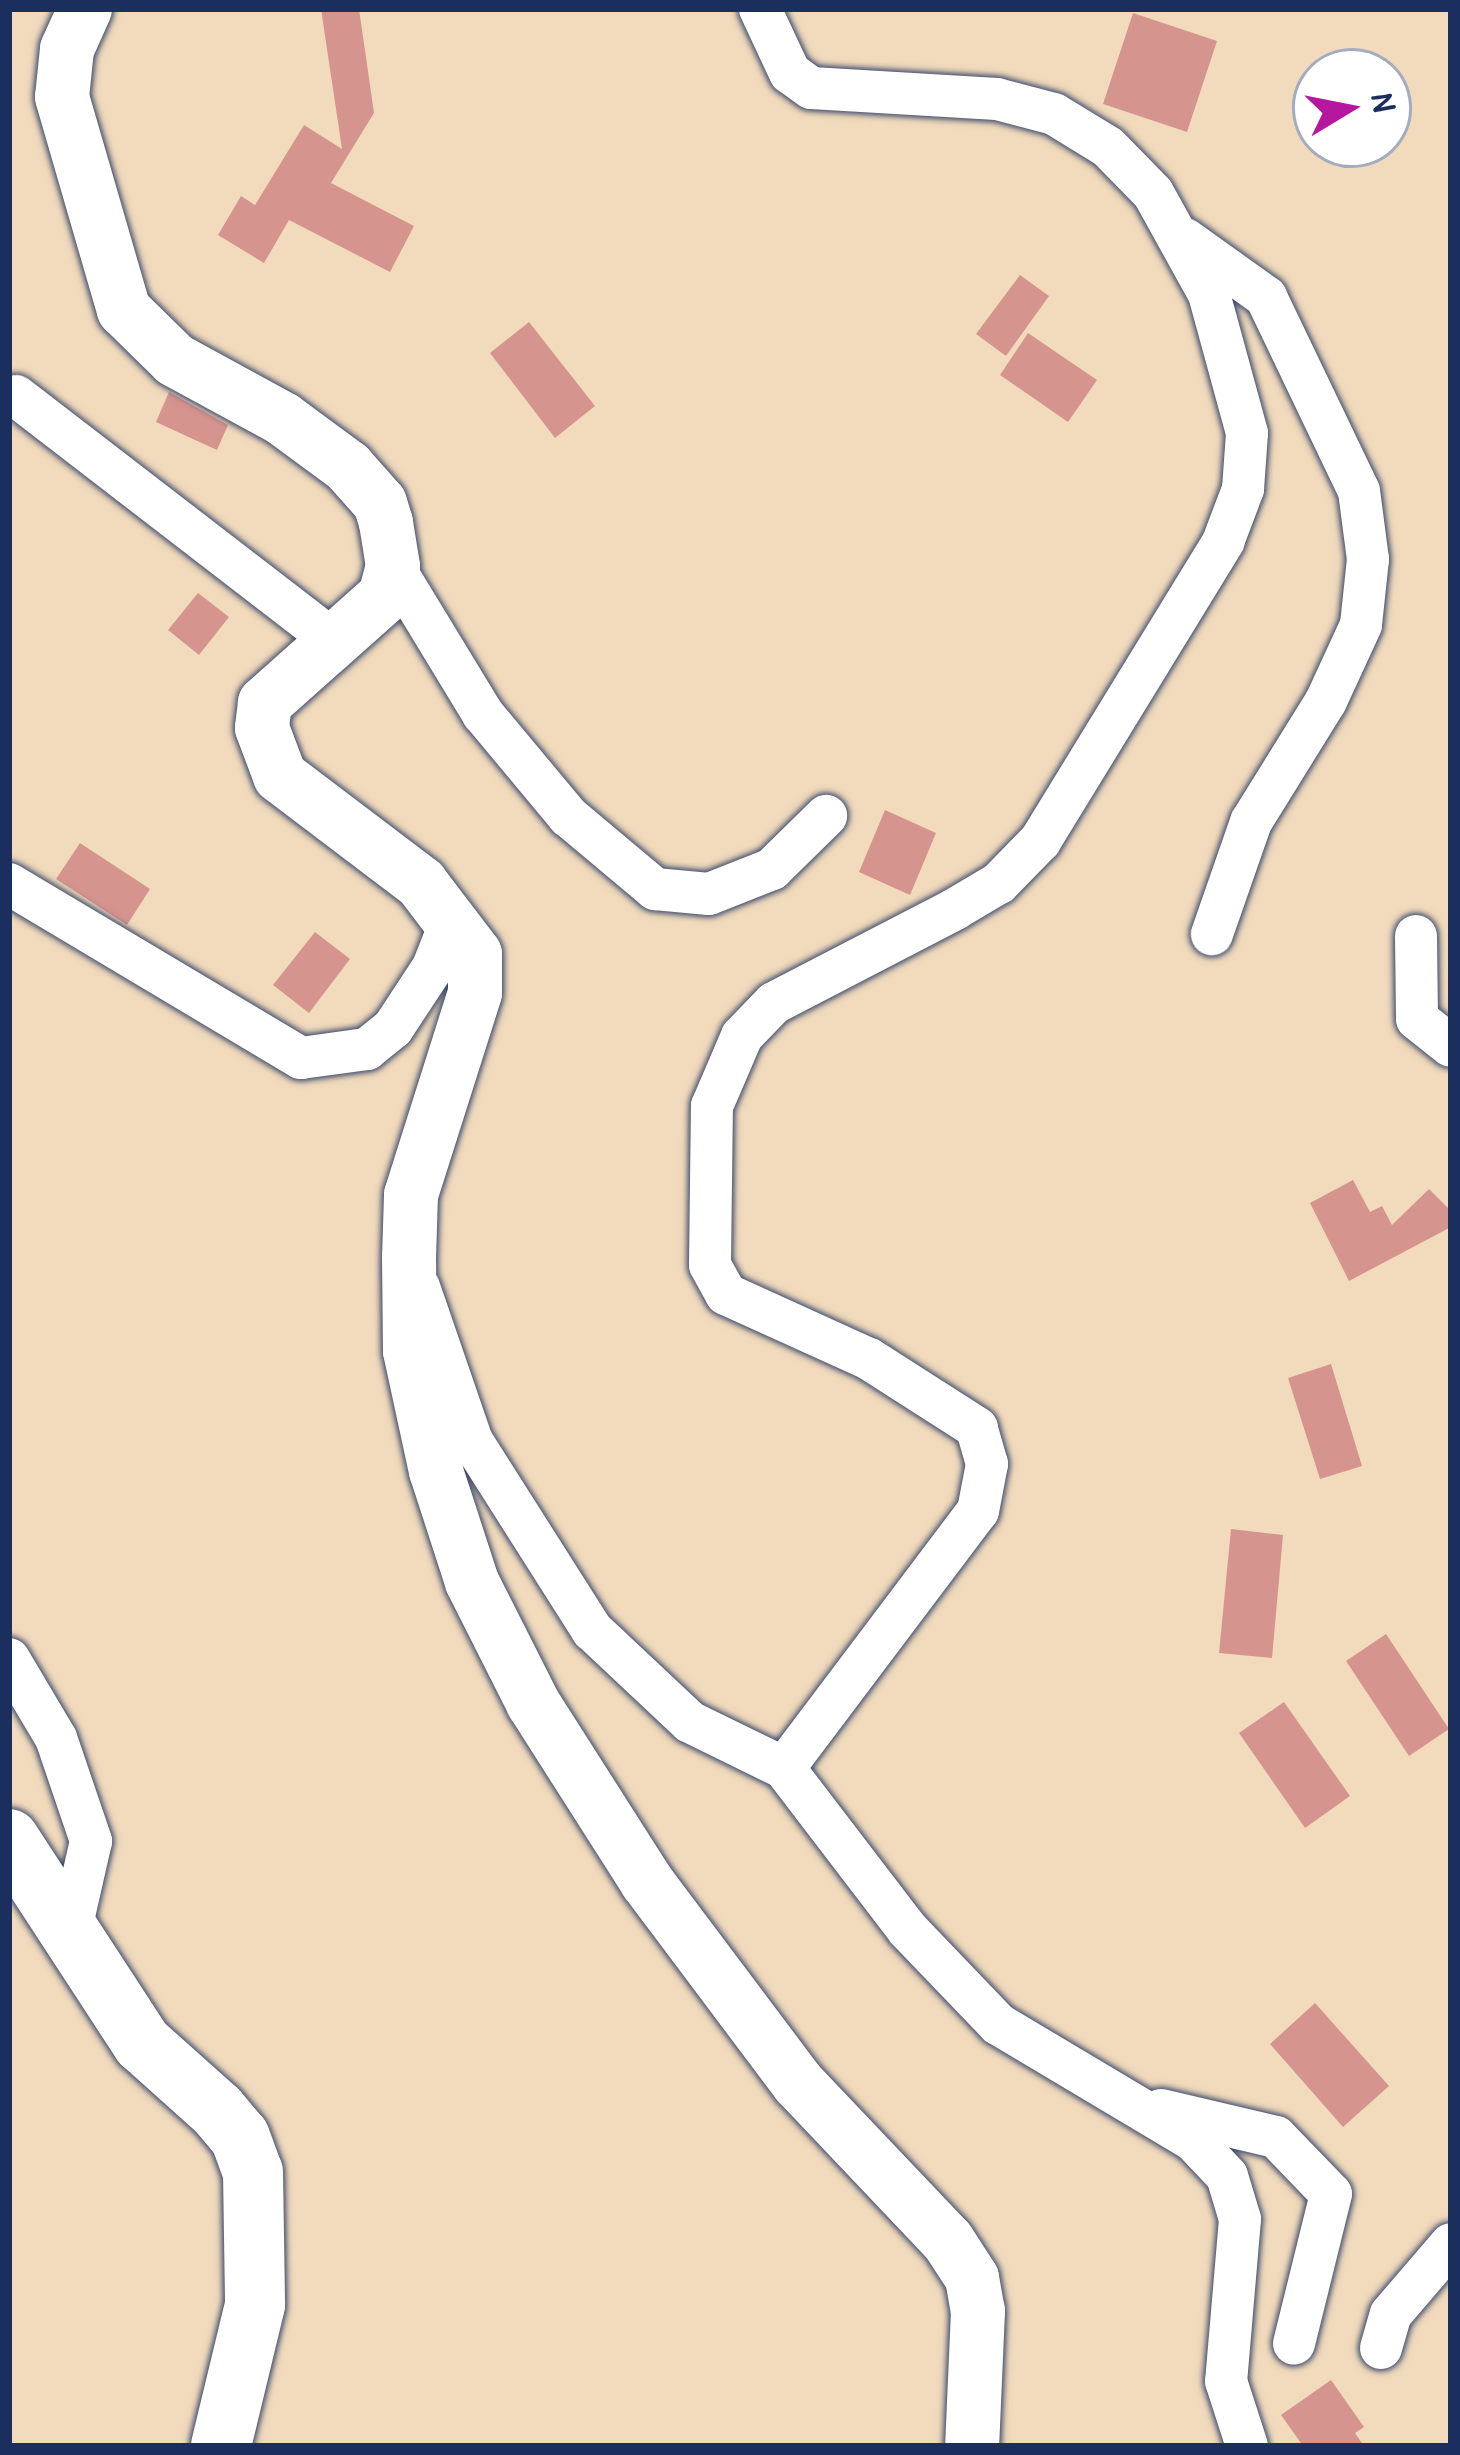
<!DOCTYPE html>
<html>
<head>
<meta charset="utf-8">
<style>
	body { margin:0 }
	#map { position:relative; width:1460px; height:2455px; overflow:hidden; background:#f2dbbc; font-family:"Patrick Hand",sans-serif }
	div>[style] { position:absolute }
	.building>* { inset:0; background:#d6948e }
	.roads { filter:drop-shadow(0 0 3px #3b496c) drop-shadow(0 0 3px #3b496c) }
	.minor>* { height:42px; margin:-21px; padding:0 21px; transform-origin:21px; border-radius:21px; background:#fff }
	.tertiary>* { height:54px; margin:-27px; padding:0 27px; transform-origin:27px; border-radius:27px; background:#fff }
	.secondary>* { height:60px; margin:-30px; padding:0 30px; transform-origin:30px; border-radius:30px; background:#fff }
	span { translate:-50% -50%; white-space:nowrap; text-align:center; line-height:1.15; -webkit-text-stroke:9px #fff; paint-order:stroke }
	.frame { position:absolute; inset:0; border:12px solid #1b2f5e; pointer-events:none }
	.north { position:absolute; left:1292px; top:48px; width:120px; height:120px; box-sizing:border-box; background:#fff; border:3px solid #a4acbf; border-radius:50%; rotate:80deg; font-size:33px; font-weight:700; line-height:48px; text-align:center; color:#1b2f5e }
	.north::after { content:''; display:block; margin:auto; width:42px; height:54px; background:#b5179e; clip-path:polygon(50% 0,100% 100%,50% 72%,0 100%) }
</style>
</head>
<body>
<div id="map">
	<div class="building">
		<i style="clip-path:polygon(321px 9px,359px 9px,374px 113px,331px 183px,414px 226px,390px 272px,289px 220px,264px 263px,218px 235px,241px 196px,255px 205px,304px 125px,342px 149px)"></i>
		<i style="clip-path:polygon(1133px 13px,1217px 41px,1187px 132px,1103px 104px)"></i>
		<i style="clip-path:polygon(1020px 275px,1049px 296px,1006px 356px,976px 334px)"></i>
		<i style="clip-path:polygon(529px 322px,595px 406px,555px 438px,490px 353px)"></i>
		<i style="clip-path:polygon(1028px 333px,1097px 380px,1068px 422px,1000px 375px)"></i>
		<i style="clip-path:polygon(169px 392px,228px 425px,217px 450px,156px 422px)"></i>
		<i style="clip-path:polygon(198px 593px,229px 617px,199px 655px,168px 630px)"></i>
		<i style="clip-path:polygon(885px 810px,936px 833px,910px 895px,859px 872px)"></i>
		<i style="clip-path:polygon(80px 843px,150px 889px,127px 925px,56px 879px)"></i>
		<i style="clip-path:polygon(315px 932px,350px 959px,309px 1013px,273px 985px)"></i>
		<i style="clip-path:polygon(1353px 1180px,1370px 1212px,1382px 1206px,1392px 1225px,1429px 1189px,1451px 1211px,1451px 1227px,1349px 1281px,1310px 1203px)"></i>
		<i style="clip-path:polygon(1331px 1364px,1362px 1466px,1320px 1479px,1288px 1378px)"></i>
		<i style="clip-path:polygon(1231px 1529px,1283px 1535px,1272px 1658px,1219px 1653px)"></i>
		<i style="clip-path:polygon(1386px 1634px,1449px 1729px,1409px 1756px,1346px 1661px)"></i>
		<i style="clip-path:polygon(1284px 1702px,1350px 1796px,1305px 1828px,1239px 1733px)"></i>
		<i style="clip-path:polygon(1315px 2003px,1389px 2086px,1343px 2127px,1270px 2044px)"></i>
		<i style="clip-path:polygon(1331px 2380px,1364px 2427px,1355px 2433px,1364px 2446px,1303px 2446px,1281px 2415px)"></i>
	</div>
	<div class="roads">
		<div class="minor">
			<i style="left:1185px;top:239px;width:100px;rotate:35.6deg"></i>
			<i style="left:1266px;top:297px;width:215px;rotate:64.4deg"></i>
			<i style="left:1359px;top:491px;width:69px;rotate:82.5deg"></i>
			<i style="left:1368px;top:559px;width:66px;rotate:96.1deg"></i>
			<i style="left:1361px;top:625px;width:84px;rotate:114.7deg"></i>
			<i style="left:1326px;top:701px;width:142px;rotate:121.8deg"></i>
			<i style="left:1251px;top:822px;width:119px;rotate:109.2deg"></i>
			<i style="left:16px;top:396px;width:399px;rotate:37.6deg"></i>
			<i style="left:393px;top:566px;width:173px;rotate:58.7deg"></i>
			<i style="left:483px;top:714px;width:133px;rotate:50.2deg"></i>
			<i style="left:568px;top:816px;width:114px;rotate:40deg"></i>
			<i style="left:655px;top:889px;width:54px;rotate:5.3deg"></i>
			<i style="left:709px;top:894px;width:68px;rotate:-21.6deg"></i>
			<i style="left:772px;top:869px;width:76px;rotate:-44.5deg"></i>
			<i style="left:9px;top:884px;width:340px;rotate:30.8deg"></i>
			<i style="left:301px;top:1058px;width:67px;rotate:-7.8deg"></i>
			<i style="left:367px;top:1049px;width:33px;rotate:-39deg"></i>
			<i style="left:393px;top:1028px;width:73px;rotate:-56.7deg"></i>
			<i style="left:433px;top:967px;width:55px;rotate:-68.6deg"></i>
			<i style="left:1416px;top:936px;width:83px;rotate:89.3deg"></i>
			<i style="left:1417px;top:1019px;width:43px;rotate:38.5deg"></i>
			<i style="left:419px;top:1287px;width:163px;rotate:71deg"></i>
			<i style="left:472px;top:1441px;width:224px;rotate:57.6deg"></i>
			<i style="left:592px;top:1630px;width:134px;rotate:43.2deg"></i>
			<i style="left:690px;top:1722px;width:105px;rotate:26.1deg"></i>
			<i style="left:784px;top:1768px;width:322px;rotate:-53deg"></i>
			<i style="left:978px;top:1511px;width:48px;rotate:-79.2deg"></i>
			<i style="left:987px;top:1464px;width:37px;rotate:-106deg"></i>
			<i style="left:977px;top:1428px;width:128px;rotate:-147.4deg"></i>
			<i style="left:869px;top:1359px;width:157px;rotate:-155.6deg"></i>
			<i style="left:726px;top:1294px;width:33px;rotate:-119deg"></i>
			<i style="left:710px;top:1265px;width:159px;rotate:-89.3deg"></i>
			<i style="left:712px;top:1106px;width:76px;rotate:-66.8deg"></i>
			<i style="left:742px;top:1036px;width:46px;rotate:-45.9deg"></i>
			<i style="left:774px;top:1003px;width:204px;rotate:-27.4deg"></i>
			<i style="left:955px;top:909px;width:51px;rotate:-30.6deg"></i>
			<i style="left:999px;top:883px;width:59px;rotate:-45.7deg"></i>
			<i style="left:1040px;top:841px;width:351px;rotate:-58.5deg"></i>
			<i style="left:1223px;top:542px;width:57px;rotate:-69.3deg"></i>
			<i style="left:1243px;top:489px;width:56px;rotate:-85.9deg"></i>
			<i style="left:1247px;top:433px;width:144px;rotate:-105.3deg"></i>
			<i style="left:1209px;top:294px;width:115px;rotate:-119deg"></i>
			<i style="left:1153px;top:193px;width:64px;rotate:-134.4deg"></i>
			<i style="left:1108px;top:147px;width:63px;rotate:-148.6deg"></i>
			<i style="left:1054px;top:114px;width:59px;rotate:-165.3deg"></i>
			<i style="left:997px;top:99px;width:186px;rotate:-176.6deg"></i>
			<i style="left:811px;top:88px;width:26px;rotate:-144deg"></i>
			<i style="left:790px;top:73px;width:71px;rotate:-115.1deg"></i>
			<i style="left:9px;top:1659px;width:92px;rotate:59.3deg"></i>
			<i style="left:56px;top:1738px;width:109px;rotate:71.2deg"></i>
			<i style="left:91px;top:1841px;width:90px;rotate:102.8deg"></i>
			<i style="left:784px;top:1768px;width:204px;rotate:52.6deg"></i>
			<i style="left:908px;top:1930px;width:130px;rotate:46.2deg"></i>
			<i style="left:998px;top:2024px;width:228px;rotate:30.8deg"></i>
			<i style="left:1194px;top:2141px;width:48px;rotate:46.7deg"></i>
			<i style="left:1227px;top:2176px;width:45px;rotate:73.2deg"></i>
			<i style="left:1240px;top:2219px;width:163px;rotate:94.9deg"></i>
			<i style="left:1226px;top:2381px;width:68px;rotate:72.1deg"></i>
			<i style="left:1161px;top:2110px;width:118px;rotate:13.2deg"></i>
			<i style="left:1276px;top:2137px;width:79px;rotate:46deg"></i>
			<i style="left:1331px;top:2194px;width:154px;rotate:103.9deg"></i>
			<i style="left:1381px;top:2348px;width:35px;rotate:-74deg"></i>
			<i style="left:1391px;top:2314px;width:92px;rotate:-49.4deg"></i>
		</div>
		<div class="tertiary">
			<i style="left:85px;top:9px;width:44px;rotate:114.2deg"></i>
			<i style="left:67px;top:49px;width:48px;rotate:95.9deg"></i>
			<i style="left:62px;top:97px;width:222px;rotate:73.8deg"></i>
			<i style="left:124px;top:310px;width:71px;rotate:44.4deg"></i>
			<i style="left:175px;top:360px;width:123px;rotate:28.6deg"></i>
			<i style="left:283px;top:419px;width:81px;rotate:36.4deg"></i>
			<i style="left:348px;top:467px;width:48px;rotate:48.4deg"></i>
			<i style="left:380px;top:503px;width:21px;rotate:73deg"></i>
			<i style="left:386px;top:523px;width:44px;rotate:80.8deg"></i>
			<i style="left:393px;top:566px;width:31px;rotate:105deg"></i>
			<i style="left:385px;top:596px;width:161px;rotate:138.3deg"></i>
			<i style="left:265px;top:703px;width:25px;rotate:97deg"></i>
			<i style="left:262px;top:728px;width:51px;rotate:69.4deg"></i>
			<i style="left:280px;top:776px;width:177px;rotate:37.2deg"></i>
			<i style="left:421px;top:883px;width:89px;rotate:52.7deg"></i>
			<i style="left:475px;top:954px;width:39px;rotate:90deg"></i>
			<i style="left:475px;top:993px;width:212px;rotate:107.6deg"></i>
			<i style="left:411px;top:1195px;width:62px;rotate:91.8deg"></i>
			<i style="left:409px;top:1257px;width:94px;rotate:89.4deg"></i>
			<i style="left:410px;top:1351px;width:123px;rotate:77.8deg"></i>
			<i style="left:436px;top:1471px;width:117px;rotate:72deg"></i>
			<i style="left:472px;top:1582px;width:136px;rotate:63.2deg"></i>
			<i style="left:533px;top:1703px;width:212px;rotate:57.5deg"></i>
			<i style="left:647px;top:1882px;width:251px;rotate:53.1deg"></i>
			<i style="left:798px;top:2083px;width:218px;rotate:46.5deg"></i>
			<i style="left:948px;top:2241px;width:44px;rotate:57deg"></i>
			<i style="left:972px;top:2278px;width:34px;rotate:80deg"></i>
			<i style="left:978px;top:2311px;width:135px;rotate:92.5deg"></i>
		</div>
		<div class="secondary">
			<i style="left:9px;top:1839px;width:244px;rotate:56.9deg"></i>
			<i style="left:142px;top:2043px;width:101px;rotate:41.8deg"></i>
			<i style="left:217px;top:2110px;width:35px;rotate:50deg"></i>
			<i style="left:240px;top:2137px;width:37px;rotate:70deg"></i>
			<i style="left:253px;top:2172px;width:133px;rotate:89.1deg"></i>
			<i style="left:255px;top:2305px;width:145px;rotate:103.6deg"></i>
		</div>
	</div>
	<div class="frame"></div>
	<div class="north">N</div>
</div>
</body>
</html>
